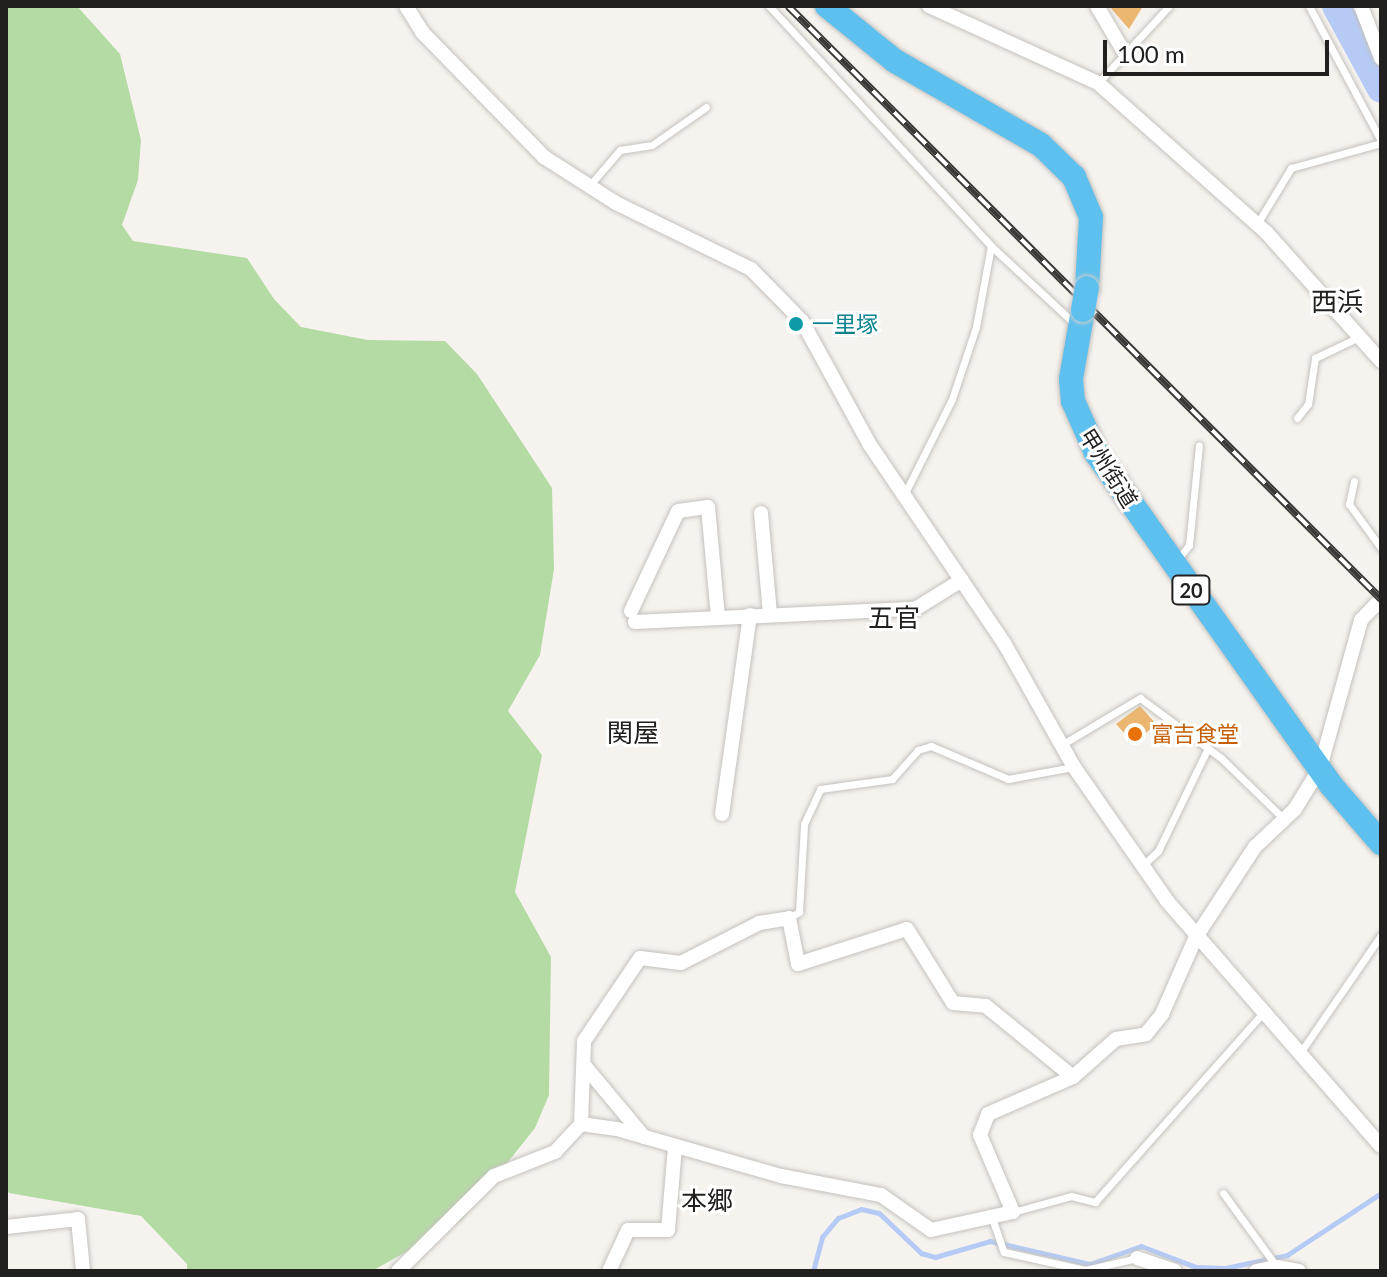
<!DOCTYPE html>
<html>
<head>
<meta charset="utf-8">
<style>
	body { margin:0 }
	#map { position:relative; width:1387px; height:1277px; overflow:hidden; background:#f6f3ef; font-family:Lato,"Noto Sans JP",sans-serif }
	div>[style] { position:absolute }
	.green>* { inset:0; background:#b5dba5 }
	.stream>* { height:5px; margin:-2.5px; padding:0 2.5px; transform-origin:2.5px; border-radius:2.5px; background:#b5cbf6 }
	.river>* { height:28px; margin:-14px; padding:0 14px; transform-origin:14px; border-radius:14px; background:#b5cbf6 }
	.building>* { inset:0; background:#ebb66f }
	.roads { filter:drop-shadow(0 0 2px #c4c1bd) drop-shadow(0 0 2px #c4c1bd) }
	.service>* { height:7px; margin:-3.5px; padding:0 3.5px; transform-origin:3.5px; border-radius:3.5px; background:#fff }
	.minor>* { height:14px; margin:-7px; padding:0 7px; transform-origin:7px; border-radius:7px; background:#fff }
	.trunk>* { height:24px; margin:-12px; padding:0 12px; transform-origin:12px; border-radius:12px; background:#5ec0ee }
	.rail>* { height:8px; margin-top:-4px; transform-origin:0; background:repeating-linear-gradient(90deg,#fff 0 15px,#3c3a38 0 30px); box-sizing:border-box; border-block:2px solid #3c3a38 }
	.bridges { filter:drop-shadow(0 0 2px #cecece) drop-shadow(0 0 2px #cecece) }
	.trunk-bridge>* { height:24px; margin:-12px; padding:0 12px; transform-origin:12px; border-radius:12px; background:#5ec0ee }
	.dots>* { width:22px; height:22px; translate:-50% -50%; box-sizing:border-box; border:4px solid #fff; border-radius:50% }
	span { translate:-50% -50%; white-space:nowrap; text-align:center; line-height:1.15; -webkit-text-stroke:6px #fff; paint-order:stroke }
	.shield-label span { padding:2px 6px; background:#fff; border:2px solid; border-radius:6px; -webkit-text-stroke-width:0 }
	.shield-label { font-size:20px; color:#22201f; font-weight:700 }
	.culture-label { font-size:22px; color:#0d838f }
	.left { translate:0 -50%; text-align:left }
	.street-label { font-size:22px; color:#22201f }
	.food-label { font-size:22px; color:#c56008 }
	.quarter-label { font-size:26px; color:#22201f }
	.frame { position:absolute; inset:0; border:8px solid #22201f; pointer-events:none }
	.scale { position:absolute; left:1103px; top:40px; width:226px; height:36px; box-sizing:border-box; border:4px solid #22201f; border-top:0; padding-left:10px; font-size:24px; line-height:28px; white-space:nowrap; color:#22201f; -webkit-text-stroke:6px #fff; paint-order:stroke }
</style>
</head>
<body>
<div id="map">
	<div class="green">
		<i style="clip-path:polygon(6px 6px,77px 6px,120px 54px,141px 140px,138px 180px,122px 225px,133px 241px,247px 258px,274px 299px,301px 327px,368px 340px,445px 341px,477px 374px,552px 488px,554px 569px,540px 655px,508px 711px,542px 755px,515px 892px,551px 957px,549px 1095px,535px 1128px,461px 1221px,372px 1271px,187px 1271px,187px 1264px,141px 1216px,9px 1193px,6px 1188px)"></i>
	</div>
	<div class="stream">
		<i style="left:813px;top:1271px;width:35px;rotate:-75deg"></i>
		<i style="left:822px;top:1237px;width:25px;rotate:-50deg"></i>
		<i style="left:838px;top:1218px;width:25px;rotate:-21deg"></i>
		<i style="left:861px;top:1209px;width:18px;rotate:13deg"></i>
		<i style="left:879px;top:1213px;width:58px;rotate:43.6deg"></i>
		<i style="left:921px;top:1253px;width:15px;rotate:16deg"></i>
		<i style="left:935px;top:1257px;width:57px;rotate:-16.2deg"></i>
		<i style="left:990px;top:1241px;width:103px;rotate:13deg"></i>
		<i style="left:1090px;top:1264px;width:54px;rotate:-19.4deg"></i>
		<i style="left:1141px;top:1246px;width:59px;rotate:20.9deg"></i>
		<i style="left:1196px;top:1267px;width:29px;rotate:2deg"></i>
		<i style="left:1225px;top:1268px;width:63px;rotate:-11.8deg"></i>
		<i style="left:1287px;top:1255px;width:113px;rotate:-33.4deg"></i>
	</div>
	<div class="river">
		<i style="left:1336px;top:6px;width:94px;rotate:61.5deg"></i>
	</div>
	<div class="building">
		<i style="clip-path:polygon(1109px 6px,1143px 6px,1129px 29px)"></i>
		<i style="clip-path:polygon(1140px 706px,1156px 724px,1134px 744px,1116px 724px)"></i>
	</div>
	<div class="roads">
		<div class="service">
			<i style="left:769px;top:6px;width:327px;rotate:47.2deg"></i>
			<i style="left:991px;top:246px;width:115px;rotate:42.9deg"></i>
			<i style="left:1309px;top:6px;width:153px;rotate:61.9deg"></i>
			<i style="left:1098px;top:83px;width:105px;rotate:-47.3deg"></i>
			<i style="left:589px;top:186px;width:48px;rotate:-49.3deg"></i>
			<i style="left:620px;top:150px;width:32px;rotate:-9deg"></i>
			<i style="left:652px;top:145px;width:66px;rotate:-35.1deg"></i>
			<i style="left:1257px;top:224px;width:66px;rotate:-58.7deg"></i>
			<i style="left:1291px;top:168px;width:93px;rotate:-15.5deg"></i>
			<i style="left:1297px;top:418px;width:18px;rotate:-52deg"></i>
			<i style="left:1308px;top:404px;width:47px;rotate:-81.3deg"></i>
			<i style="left:1315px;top:358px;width:49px;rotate:-25.5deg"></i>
			<i style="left:1354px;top:481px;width:24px;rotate:102deg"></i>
			<i style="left:1349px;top:504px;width:54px;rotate:54deg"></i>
			<i style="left:904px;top:495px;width:107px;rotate:-63.4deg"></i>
			<i style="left:952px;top:399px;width:76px;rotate:-71.6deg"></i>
			<i style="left:976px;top:327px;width:82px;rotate:-79.5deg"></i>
			<i style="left:1177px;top:560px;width:19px;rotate:-51deg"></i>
			<i style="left:1189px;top:545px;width:100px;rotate:-84.3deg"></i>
			<i style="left:1063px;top:744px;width:90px;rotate:-30.9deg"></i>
			<i style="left:1140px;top:698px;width:101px;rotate:36.5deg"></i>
			<i style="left:1221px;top:758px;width:88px;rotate:44.1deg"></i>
			<i style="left:1143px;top:865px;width:21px;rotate:-43deg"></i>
			<i style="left:1158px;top:851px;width:112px;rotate:-64.1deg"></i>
			<i style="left:789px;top:918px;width:12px;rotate:-31deg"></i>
			<i style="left:799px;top:912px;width:88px;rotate:-86.7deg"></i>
			<i style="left:804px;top:824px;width:38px;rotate:-65deg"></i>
			<i style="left:820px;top:789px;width:73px;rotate:-7.9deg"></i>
			<i style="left:892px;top:779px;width:39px;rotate:-48deg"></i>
			<i style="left:918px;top:750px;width:14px;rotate:-17deg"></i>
			<i style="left:931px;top:746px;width:84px;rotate:23.2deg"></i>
			<i style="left:1008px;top:779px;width:66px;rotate:-10.5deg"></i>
			<i style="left:1300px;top:1053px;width:143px;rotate:-55.5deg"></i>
			<i style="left:1223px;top:1193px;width:92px;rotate:53.9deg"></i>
			<i style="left:1013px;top:1212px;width:60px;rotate:-15.4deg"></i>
			<i style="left:1071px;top:1196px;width:25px;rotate:14deg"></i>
			<i style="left:1095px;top:1202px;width:253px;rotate:-48.4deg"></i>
			<i style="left:992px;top:1218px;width:36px;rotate:71deg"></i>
			<i style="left:1004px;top:1252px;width:83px;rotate:12.5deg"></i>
			<i style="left:1085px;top:1270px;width:53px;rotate:-13deg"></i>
		</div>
		<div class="minor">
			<i style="left:406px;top:6px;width:31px;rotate:58deg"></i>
			<i style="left:422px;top:32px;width:175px;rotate:45.7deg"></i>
			<i style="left:544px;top:157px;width:85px;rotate:32.6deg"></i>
			<i style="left:616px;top:203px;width:150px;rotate:26.1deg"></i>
			<i style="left:751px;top:269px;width:73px;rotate:45.6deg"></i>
			<i style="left:802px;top:321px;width:141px;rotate:61.3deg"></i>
			<i style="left:870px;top:445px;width:239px;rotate:55.9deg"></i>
			<i style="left:1004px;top:643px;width:142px;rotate:60.6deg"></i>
			<i style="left:1074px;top:767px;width:163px;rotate:55.2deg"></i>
			<i style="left:1167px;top:901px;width:325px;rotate:48.9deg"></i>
			<i style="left:929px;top:6px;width:186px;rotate:24.5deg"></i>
			<i style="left:1098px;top:83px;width:225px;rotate:41.6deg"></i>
			<i style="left:1266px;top:232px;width:173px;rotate:48.3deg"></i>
			<i style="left:1097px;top:6px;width:53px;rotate:59.6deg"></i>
			<i style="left:1361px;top:6px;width:56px;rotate:69deg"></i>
			<i style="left:761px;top:513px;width:101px;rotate:84.9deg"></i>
			<i style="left:631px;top:611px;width:110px;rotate:-64.8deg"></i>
			<i style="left:678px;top:511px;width:30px;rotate:-8deg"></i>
			<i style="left:708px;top:507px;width:110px;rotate:84.8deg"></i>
			<i style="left:635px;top:622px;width:280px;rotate:-2.7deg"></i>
			<i style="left:915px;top:609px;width:55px;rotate:-31.7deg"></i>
			<i style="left:722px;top:814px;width:201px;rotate:-82deg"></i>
			<i style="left:584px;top:1065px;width:94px;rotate:50.2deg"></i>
			<i style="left:581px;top:1124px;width:83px;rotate:-87.9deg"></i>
			<i style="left:584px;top:1041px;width:100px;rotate:-56deg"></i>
			<i style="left:640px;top:958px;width:41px;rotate:7deg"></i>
			<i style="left:681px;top:963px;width:88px;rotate:-27.1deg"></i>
			<i style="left:759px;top:923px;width:30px;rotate:-9deg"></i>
			<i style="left:789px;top:918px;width:47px;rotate:78.9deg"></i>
			<i style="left:798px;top:964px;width:114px;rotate:-17.8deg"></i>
			<i style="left:907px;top:929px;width:87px;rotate:58.1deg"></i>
			<i style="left:953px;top:1003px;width:33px;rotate:5deg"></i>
			<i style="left:986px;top:1006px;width:112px;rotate:39.2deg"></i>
			<i style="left:6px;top:1227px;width:72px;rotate:-6.3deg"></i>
			<i style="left:78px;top:1219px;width:52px;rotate:84.5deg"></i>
			<i style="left:1137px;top:1258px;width:40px;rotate:18.9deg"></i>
			<i style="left:398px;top:1271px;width:135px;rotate:-44.7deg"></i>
			<i style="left:494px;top:1176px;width:66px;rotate:-21.5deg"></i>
			<i style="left:555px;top:1152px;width:38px;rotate:-47deg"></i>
			<i style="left:581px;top:1124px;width:36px;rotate:8deg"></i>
			<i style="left:617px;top:1129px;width:171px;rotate:16deg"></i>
			<i style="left:781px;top:1176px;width:102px;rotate:10.8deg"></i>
			<i style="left:881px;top:1195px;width:61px;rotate:35deg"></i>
			<i style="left:931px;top:1230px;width:84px;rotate:-12.4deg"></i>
			<i style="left:1013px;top:1212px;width:84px;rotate:-113.2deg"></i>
			<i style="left:980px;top:1135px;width:22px;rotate:-69deg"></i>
			<i style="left:988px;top:1114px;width:93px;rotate:-23.5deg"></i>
			<i style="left:1073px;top:1077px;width:57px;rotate:-41.5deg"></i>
			<i style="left:1116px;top:1039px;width:30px;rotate:-9deg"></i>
			<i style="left:1146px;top:1034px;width:26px;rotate:-51deg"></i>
			<i style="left:1162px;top:1014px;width:84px;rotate:-66.2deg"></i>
			<i style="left:1196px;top:937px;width:108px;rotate:-56.8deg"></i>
			<i style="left:1255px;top:847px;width:55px;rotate:-43.5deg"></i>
			<i style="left:1295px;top:809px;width:48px;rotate:-58.6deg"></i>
			<i style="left:1320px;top:768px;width:154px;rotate:-74.5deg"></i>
			<i style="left:1361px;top:620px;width:29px;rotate:-46deg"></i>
			<i style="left:609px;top:1271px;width:45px;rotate:-65.1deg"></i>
			<i style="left:628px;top:1230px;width:40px"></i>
			<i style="left:668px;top:1230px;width:83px;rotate:-85.2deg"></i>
			<i style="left:1256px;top:1271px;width:21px;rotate:-11deg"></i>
			<i style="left:1277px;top:1267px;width:22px;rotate:10deg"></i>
		</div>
		<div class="trunk">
			<i style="left:827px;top:6px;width:87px;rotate:39deg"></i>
			<i style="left:895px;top:61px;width:168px;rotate:29.9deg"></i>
			<i style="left:1041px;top:145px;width:46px;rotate:44.1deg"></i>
			<i style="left:1074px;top:177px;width:43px;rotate:67deg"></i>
			<i style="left:1091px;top:217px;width:71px;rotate:93.2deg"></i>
			<i style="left:1083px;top:310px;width:70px;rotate:99.9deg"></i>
			<i style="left:1071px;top:379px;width:22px;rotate:85deg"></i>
			<i style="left:1073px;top:401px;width:57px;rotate:66.1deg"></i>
			<i style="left:1096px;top:453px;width:405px;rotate:54.7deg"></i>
			<i style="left:1330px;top:784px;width:78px;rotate:49.2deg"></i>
		</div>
	</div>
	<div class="rail">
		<i style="left:788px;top:6px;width:839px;rotate:45deg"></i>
	</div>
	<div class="bridges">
		<div class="trunk-bridge">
			<i style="left:1083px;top:310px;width:22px;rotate:-80deg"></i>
		</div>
	</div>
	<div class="dots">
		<i style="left:796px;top:324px;background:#0f9aa8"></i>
		<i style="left:1135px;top:734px;background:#e8710a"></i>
	</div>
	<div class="shield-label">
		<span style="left:1191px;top:590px">20</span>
	</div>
	<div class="culture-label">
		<span class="left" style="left:812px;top:324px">一里塚</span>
	</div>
	<div class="street-label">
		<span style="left:1109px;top:468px;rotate:58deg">甲州街道</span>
	</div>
	<div class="food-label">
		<span class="left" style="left:1151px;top:734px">富吉食堂</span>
	</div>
	<div class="quarter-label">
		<span style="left:1337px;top:302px">西浜</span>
		<span style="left:894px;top:618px">五官</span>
		<span style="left:633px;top:733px">関屋</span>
		<span style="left:707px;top:1201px">本郷</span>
	</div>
	<div class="frame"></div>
	<div class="scale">100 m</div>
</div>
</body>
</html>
